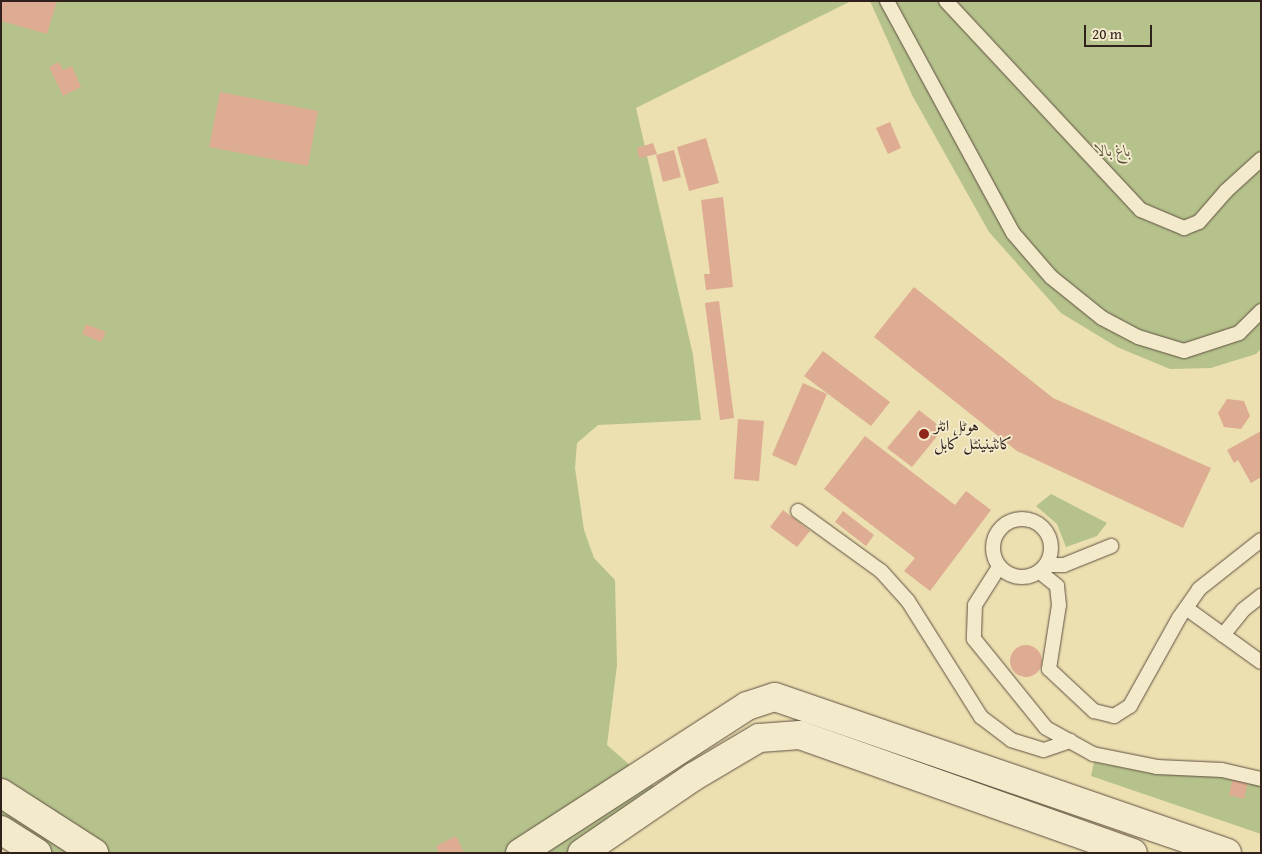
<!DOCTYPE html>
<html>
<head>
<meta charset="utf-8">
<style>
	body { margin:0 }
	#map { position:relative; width:1262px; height:854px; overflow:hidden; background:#ecdfb0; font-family:"Gentium Book Plus",Amiri,serif }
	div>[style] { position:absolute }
	.green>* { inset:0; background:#b6c28c }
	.building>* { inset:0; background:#deac92 }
	.round { border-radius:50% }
	.roads { filter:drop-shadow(0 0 1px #5f5041) drop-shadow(0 0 1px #5f5041) }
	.lane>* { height:14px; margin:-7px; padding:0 7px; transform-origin:7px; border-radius:7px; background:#f3eacc }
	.lane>.ring { margin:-7px; padding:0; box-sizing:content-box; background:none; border:14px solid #f3eacc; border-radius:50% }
	.street>* { height:28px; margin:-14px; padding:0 14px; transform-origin:14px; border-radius:14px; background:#f3eacc }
	.dots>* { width:14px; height:14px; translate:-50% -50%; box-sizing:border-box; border:2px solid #f3eacc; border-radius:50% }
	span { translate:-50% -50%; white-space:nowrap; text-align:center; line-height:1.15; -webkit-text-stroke:4px #f3eacc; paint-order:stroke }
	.park-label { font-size:16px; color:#58513e; font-style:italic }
	.poi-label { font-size:16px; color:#30211c }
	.left { translate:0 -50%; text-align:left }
	.frame { position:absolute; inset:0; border:2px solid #30211c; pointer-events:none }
	.scale { position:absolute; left:1084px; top:25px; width:68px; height:22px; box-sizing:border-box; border:2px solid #30211c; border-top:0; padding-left:6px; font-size:15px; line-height:18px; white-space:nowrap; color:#30211c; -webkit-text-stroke:4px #f3eacc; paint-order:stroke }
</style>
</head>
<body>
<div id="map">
	<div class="green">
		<i style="clip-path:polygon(1px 1px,851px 1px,636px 108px,693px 355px,701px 420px,598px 425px,577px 443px,575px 468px,584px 530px,594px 558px,615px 580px,617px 665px,607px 745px,666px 797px,582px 853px,37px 853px,1px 830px)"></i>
		<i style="clip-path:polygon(870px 1px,1261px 1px,1261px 349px,1256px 354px,1211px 368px,1170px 369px,1117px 347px,1061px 313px,989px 232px,912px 95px)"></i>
		<i style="clip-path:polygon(1051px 494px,1107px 523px,1097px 536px,1066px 547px,1057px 524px,1036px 506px)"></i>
		<i style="clip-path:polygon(1094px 762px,1155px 774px,1239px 776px,1261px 784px,1261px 834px,1091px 776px)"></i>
	</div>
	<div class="building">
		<i style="clip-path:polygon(1px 1px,57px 1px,47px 34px,1px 21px)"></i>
		<i style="clip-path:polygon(59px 62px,63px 70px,72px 66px,81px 87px,63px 96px,49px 67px)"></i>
		<i style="clip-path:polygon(220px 92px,318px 111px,308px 166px,209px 147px)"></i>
		<i style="clip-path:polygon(890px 122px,901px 148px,888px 154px,876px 128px)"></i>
		<i style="clip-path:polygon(706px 138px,719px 183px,689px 191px,677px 147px)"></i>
		<i style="clip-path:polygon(653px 143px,657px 154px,639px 158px,637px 148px)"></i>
		<i style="clip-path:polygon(674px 150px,681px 177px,663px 182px,656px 155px)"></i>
		<i style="clip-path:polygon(723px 197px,733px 287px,706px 290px,704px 274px,710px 274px,701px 200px)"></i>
		<i style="clip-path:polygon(914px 287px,1053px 398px,1211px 468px,1183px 528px,1017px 451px,874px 337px)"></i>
		<i style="clip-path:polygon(719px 301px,734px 418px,720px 420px,705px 303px)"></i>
		<i style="clip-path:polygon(86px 324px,106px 332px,101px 342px,82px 334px)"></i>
		<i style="clip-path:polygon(823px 351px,890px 402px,871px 426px,804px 376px)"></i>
		<i style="clip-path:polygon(803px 383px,827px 394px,796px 466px,772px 455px)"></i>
		<i style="clip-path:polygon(1227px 399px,1244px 401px,1250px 416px,1241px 429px,1224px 427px,1218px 413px)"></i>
		<i style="clip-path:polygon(919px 410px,943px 429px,912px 467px,887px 448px)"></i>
		<i style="clip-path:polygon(738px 419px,764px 421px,759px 481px,734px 479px)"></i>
		<i style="clip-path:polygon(1261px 431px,1261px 477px,1251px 483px,1238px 460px,1234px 463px,1227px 450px)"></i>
		<i style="clip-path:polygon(865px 436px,955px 505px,966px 491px,991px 510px,930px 591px,904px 571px,915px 558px,824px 489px)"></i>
		<i style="clip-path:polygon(783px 510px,810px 531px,797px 547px,770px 527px)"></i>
		<i style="clip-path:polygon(843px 511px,874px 535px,866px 546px,835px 522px)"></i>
		<i class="round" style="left:1010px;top:645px;width:32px;height:32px"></i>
		<i style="clip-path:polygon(1233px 778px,1248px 782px,1244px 799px,1229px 795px)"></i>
		<i style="clip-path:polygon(456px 836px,464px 853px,439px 853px,436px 846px)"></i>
	</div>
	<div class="roads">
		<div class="lane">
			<i style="left:887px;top:1px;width:264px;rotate:61.5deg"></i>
			<i style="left:1013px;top:233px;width:58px;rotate:49.2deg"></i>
			<i style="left:1051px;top:277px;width:65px;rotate:38.8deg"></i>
			<i style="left:1102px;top:318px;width:41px;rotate:27.8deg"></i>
			<i style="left:1138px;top:337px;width:48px;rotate:16.9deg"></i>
			<i style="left:1184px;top:351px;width:58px;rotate:-18.1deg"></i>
			<i style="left:1239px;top:333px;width:31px;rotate:-45deg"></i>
			<i style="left:946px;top:1px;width:286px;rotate:47deg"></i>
			<i style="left:1141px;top:210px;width:47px;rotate:22.7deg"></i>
			<i style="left:1184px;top:228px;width:16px;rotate:-22deg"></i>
			<i style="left:1199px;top:222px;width:41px;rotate:-48.9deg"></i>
			<i style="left:1226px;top:191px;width:47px;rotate:-42.4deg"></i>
			<i style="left:798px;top:511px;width:102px;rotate:35.9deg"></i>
			<i style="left:881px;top:571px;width:40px;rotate:48deg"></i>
			<i style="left:908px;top:601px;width:137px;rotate:57.8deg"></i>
			<i style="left:981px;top:717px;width:38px;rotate:37deg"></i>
			<i style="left:1011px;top:740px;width:34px;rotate:17deg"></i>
			<i style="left:1044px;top:750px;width:28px;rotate:-19deg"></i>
			<i class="ring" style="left:993px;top:519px;width:44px;height:44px"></i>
			<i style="left:1046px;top:565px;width:18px"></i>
			<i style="left:1064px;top:565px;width:51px;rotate:-22deg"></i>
			<i style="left:999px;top:567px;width:45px;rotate:122.3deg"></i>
			<i style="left:975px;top:605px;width:34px;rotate:92deg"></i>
			<i style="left:974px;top:639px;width:114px;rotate:51deg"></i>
			<i style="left:1046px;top:728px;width:54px;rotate:29deg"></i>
			<i style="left:1093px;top:754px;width:65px;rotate:11.5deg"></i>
			<i style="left:1157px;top:767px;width:65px;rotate:2.6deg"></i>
			<i style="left:1222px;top:770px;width:40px;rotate:13deg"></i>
			<i style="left:1040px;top:572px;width:22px;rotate:39deg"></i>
			<i style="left:1057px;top:586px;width:19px;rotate:84deg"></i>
			<i style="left:1059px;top:605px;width:65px;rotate:98.9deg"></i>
			<i style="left:1049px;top:669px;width:62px;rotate:43deg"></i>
			<i style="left:1094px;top:711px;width:21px;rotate:14deg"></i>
			<i style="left:1114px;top:716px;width:19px;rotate:-32deg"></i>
			<i style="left:1130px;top:706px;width:101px;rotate:-60.9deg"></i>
			<i style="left:1179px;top:618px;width:35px;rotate:-55deg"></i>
			<i style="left:1199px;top:589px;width:79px;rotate:-38.3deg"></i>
			<i style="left:1186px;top:608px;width:92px;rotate:35.8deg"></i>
			<i style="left:1223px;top:635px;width:32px;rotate:-51deg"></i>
			<i style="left:1243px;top:610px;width:23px;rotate:-38deg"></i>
		</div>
		<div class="street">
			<i style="left:1px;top:793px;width:111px;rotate:32.8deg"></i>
			<i style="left:1px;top:830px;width:43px;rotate:32.6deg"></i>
			<i style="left:520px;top:853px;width:270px;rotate:-32.9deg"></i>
			<i style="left:747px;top:706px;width:29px;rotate:-18deg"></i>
			<i style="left:775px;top:697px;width:478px;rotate:19deg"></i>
			<i style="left:582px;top:853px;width:135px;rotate:-34.4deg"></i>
			<i style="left:693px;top:777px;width:77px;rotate:-30.6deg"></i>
			<i style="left:759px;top:738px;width:41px;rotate:-4.2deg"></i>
			<i style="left:800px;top:735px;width:353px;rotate:19.5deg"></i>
		</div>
	</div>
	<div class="dots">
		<i style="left:924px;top:434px;background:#8f2418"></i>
	</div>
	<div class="park-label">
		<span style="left:1113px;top:150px">باغ بالا</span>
	</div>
	<div class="poi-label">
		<span class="left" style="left:934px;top:434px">ہوٹل انٹر<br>کانٹینینٹل کابل</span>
	</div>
	<div class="frame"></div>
	<div class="scale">20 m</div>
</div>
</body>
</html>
